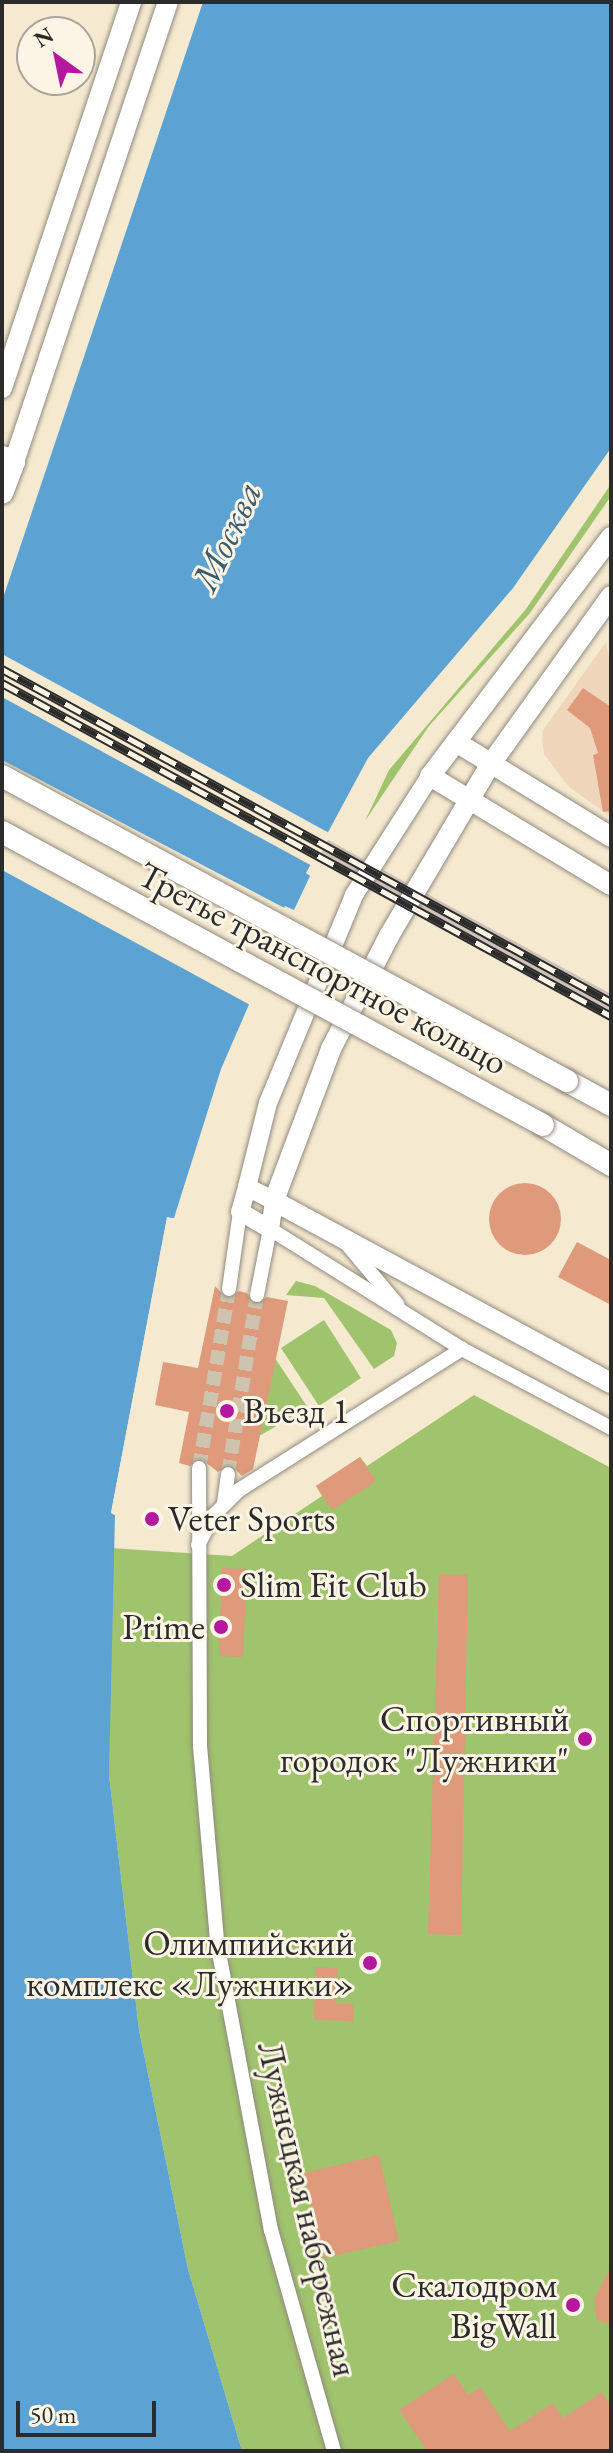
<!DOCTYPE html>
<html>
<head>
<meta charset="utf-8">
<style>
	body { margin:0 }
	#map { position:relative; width:613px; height:2453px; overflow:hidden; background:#f5e9d0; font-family:"EB Garamond",serif }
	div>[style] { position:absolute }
	.built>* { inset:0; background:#efd6bb }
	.industrial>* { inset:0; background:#cdc2b9 }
	.green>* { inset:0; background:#a0c36d }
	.water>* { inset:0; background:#5ca2d2 }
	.pier>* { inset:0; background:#f5e9d0 }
	.building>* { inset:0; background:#de9a7b }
	.round { border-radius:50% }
	.minor-tunnel>* { height:14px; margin-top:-7px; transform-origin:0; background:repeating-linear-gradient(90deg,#cdc3af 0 14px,transparent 0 21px) }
	.roads { filter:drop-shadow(0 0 2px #908a7e) drop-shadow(0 0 2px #908a7e) }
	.minor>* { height:14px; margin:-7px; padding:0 7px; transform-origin:7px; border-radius:7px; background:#fff }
	.tertiary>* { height:18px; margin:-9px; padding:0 9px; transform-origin:9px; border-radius:9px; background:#fff }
	.secondary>* { height:20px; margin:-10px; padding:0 10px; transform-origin:10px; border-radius:10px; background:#fff }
	.primary>* { height:22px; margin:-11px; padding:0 11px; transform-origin:11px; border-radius:11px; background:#fff }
	.rail>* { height:9px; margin-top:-4.5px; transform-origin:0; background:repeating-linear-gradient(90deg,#fcf5e5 0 18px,#2b2b2b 0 36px); box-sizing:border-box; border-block:2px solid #2b2b2b }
	.bridges { filter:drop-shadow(0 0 2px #908a7e) drop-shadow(0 0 2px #908a7e) }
	.primary-bridge>* { height:22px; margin:-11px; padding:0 11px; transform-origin:11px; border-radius:11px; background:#fff }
	.dots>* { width:22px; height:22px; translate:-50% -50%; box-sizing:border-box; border:4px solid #fcf5e5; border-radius:50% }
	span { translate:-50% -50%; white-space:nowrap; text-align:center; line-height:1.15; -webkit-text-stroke:6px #fcf5e5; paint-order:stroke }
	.street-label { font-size:36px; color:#2b2b2b }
	.poi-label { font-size:36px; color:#2b2b2b }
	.left { translate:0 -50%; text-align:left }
	.right { translate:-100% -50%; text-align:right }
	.water-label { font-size:38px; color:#3f5b6e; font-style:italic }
	.frame { position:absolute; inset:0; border:4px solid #2b2b2b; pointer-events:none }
	.north { position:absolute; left:16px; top:16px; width:80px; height:80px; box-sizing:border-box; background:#fcf5e5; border:2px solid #a8a49b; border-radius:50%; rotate:327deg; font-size:22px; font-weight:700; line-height:32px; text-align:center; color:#2b2b2b }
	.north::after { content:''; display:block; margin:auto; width:28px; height:36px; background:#b5179e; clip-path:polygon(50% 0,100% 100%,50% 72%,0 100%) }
	.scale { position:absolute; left:16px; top:2401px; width:140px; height:36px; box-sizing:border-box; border:4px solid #2b2b2b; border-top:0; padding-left:10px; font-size:24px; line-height:28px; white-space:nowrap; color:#2b2b2b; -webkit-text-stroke:6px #fcf5e5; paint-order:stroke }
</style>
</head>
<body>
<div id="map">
	<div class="built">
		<i style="clip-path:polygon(606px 642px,611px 669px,611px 817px,569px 787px,544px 754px,542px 740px,543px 730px)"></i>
	</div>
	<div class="industrial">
		<i style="clip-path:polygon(2px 662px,611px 994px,611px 1022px,2px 689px)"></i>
	</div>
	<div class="green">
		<i style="clip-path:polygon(611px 484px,611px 496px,530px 613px,429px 726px,365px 821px,389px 770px,526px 609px)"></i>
		<i style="clip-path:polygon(296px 1281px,315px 1286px,391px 1330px,397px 1343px,394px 1356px,374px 1369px,324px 1298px,286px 1295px)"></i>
		<i style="clip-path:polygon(324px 1320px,361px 1378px,319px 1406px,281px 1348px)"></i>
		<i style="clip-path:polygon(273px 1355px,308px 1408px,259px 1436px)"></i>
		<i style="clip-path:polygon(474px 1395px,611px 1468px,611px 2451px,242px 2451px,188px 2269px,139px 2030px,109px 1775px,111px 1548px,232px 1556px,322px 1496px,316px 1486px,360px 1457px,367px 1466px)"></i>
	</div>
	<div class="water">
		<i style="clip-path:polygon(203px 2px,611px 2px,611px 448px,513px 588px,368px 758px,306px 873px,310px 876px,294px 910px,285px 906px,245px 988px,254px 993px,221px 1069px,174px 1218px,167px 1218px,111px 1513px,115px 1515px,109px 1775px,139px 2030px,188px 2269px,242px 2451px,2px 2451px,2px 601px)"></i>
	</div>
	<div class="pier">
		<i style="clip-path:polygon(2px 654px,331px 834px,314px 867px,2px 697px)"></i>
		<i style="clip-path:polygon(2px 760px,296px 914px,287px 911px,250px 987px,258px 993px,252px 1006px,2px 870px)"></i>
		<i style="clip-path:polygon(167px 1217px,178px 1219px,170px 1222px,115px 1515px,111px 1513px)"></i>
	</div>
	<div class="building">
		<i style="clip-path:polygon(583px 688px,611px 707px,611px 811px,603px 812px,593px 755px,598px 753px,590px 728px,567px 710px)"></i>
		<i class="round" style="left:489px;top:1183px;width:72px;height:72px"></i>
		<i style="clip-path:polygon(577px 1242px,611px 1260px,611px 1305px,558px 1277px)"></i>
		<i style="clip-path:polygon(215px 1286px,227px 1299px,239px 1291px,247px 1293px,254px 1305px,267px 1297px,288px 1301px,253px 1469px,242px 1476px,230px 1464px,218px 1472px,200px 1458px,190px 1466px,179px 1463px,189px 1412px,155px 1405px,163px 1362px,198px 1368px)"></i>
		<i style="clip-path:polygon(360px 1457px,376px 1481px,332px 1510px,316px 1486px)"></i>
		<i style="clip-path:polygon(222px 1568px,247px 1569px,243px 1657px,219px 1656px)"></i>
		<i style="clip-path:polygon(439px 1574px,468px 1575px,461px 1935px,428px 1934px)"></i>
		<i style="clip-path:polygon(315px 1967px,337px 1968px,336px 2004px,353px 2004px,353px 2021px,314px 2020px)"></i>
		<i style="clip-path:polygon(379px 2155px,399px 2241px,324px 2258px,304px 2173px)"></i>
		<i style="clip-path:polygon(611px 2266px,611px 2324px,597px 2320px,594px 2299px)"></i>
		<i style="clip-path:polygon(454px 2374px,468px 2395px,480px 2387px,510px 2431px,553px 2403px,563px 2418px,602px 2392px,611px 2406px,611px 2451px,427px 2451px,399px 2410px)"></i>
	</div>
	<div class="minor-tunnel">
		<i style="left:199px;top:1468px;width:181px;rotate:-80.5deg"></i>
		<i style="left:228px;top:1474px;width:181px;rotate:-80.8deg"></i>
	</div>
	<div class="roads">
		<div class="minor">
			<i style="left:346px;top:1243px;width:80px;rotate:50.1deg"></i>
			<i style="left:229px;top:1289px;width:78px;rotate:-81.9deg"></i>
			<i style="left:257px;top:1295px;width:67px;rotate:-78.9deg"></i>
			<i style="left:270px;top:1229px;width:226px;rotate:32deg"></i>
			<i style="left:462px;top:1349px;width:169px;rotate:27.9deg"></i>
			<i style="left:199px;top:1468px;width:278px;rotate:89.8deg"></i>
			<i style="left:200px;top:1746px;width:197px;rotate:85deg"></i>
			<i style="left:217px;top:1942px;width:293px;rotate:79.4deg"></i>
			<i style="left:271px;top:2230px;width:230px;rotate:74.1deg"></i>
			<i style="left:224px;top:1503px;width:29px;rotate:-82deg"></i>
			<i style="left:198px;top:1545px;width:34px;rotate:-62deg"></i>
			<i style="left:214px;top:1515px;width:35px;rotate:-45deg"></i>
			<i style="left:239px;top:1490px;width:264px;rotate:-32.3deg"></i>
		</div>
		<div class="tertiary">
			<i style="left:247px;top:1187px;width:30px;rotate:27deg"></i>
			<i style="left:274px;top:1201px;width:28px;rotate:98deg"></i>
			<i style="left:270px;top:1229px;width:34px;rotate:-150deg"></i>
			<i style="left:240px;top:1212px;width:26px;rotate:-74deg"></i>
			<i style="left:247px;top:1187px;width:87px;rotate:-76deg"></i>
			<i style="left:268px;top:1103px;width:225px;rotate:-67.5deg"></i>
			<i style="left:354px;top:895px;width:141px;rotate:-57.4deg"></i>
		</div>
		<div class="secondary">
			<i style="left:2px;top:388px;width:407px;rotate:-71.5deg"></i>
			<i style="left:14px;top:462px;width:485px;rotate:-71.5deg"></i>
			<i style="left:611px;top:537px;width:300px;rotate:127.1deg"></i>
			<i style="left:430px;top:776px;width:211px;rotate:31.1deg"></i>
			<i style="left:611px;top:596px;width:208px;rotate:125.6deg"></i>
			<i style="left:490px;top:765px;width:199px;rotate:120.6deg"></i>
			<i style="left:389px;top:936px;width:127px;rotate:117.2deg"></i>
			<i style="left:331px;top:1049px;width:162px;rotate:110.6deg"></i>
			<i style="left:274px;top:1201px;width:383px;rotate:28.4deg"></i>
			<i style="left:456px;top:742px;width:182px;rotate:31.5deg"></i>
		</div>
		<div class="primary">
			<i style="left:2px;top:457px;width:13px;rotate:23deg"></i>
			<i style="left:14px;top:462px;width:33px;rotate:111deg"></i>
			<i style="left:567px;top:1081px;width:50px;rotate:28.6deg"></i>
			<i style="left:543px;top:1125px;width:79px;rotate:30.5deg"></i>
		</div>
	</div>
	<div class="rail">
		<i style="left:2px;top:669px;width:694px;rotate:28.67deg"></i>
		<i style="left:2px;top:683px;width:694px;rotate:28.67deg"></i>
	</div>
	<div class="bridges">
		<div class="primary-bridge">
			<i style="left:2px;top:776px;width:642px;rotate:28.36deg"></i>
			<i style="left:2px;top:832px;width:615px;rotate:28.44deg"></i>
		</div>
	</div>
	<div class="dots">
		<i style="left:227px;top:1411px;background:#b5179e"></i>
		<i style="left:152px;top:1519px;background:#b5179e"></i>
		<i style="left:224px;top:1585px;background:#b5179e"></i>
		<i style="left:221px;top:1627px;background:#b5179e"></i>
		<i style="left:585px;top:1739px;background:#b5179e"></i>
		<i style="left:370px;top:1963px;background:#b5179e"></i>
		<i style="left:573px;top:2305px;background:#b5179e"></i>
	</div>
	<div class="street-label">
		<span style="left:323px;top:968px;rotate:28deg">Третье транспортное кольцо</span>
		<span style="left:308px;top:2209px;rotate:77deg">Лужнецкая набережная</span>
	</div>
	<div class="poi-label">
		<span class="left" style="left:243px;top:1411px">Въезд 1</span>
		<span class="left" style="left:168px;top:1519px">Veter Sports</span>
		<span class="left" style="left:240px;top:1585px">Slim Fit Club</span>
		<span class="right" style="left:205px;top:1627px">Prime</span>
		<span class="right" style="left:569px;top:1739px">Спортивный<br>городок "Лужники"</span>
		<span class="right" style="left:354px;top:1963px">Олимпийский<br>комплекс «Лужники»</span>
		<span class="right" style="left:557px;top:2305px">Скалодром<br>BigWall</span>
	</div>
	<div class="water-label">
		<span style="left:226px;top:536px;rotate:-65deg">Москва</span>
	</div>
	<div class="frame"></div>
	<div class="north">N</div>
	<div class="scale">50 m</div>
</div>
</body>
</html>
